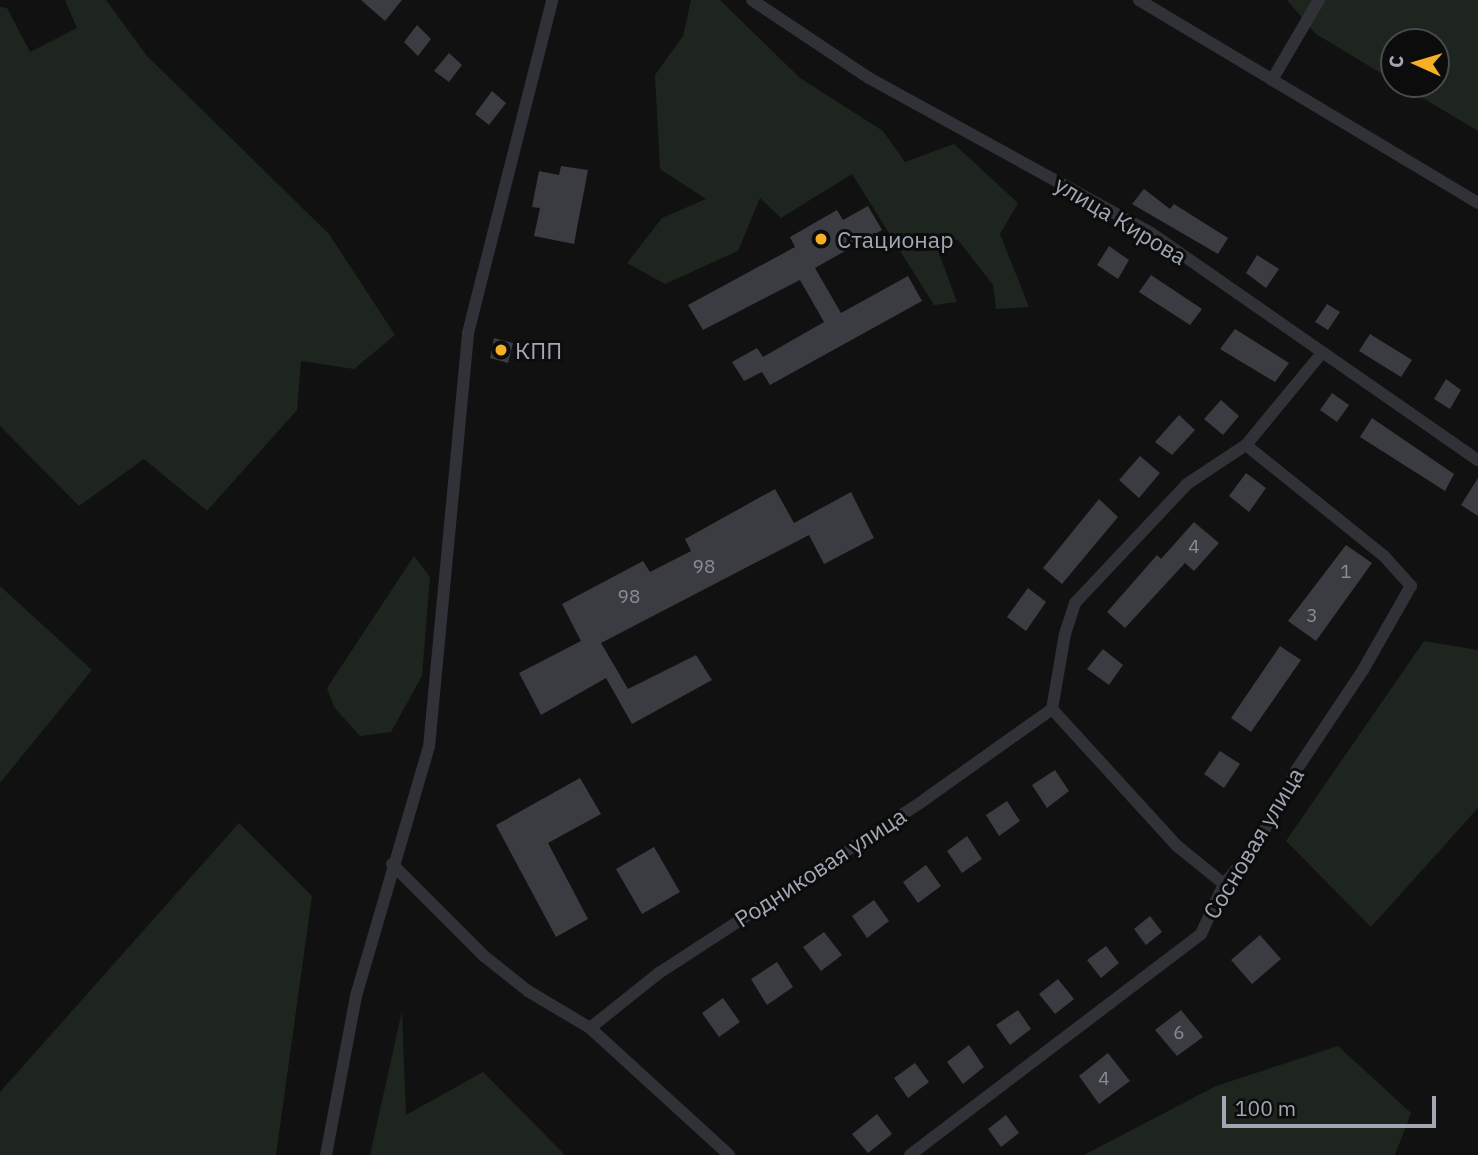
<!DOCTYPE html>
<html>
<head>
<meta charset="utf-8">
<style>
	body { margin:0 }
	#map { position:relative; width:1478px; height:1155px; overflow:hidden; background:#111112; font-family:"IBM Plex Sans",sans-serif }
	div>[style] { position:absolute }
	.green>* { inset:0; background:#1d251e }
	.building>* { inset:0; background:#3b3c42 }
	.minor>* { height:12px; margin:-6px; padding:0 6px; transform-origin:6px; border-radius:6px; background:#313237 }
	.dots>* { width:19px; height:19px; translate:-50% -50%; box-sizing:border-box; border:4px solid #0c0c0d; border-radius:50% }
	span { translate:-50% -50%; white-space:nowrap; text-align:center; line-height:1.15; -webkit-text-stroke:6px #0c0c0d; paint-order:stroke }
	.number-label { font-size:19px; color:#888c97 }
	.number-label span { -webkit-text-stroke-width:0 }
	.street-label { font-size:23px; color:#a1a7b3 }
	.poi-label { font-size:23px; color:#a1a7b3 }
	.left { translate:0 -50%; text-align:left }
	.north { position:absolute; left:1380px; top:28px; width:70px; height:70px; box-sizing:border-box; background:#0c0c0d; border:2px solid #484a4f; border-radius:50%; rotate:274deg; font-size:19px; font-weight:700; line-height:28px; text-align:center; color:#a1a7b3 }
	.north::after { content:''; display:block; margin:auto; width:24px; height:32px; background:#f6b025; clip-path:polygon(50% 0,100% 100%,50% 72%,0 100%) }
	.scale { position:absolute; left:1222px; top:1096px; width:214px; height:32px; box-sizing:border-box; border:4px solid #a1a7b3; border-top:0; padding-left:9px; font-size:21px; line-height:24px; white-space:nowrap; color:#a1a7b3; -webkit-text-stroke:5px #0c0c0d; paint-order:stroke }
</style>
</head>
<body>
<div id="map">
	<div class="green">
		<i style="clip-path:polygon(65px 0,106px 0,147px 56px,329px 234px,395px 335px,354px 369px,301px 361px,297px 410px,207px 511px,144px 459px,79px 506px,0 426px,0 7px,7px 8px,30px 52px,77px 28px)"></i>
		<i style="clip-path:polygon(691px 0,720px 0,800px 78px,883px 131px,905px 162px,954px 144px,1018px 203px,1000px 234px,1029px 307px,996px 309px,993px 285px,958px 240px,933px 237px,957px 302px,934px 305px,852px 174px,781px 218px,760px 198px,738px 251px,665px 284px,627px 263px,662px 218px,706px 199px,660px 169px,655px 75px,683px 36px)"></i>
		<i style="clip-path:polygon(1287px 0,1478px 0,1478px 131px,1399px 84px,1436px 84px,1436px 42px,1394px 42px,1394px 81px,1316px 34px)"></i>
		<i style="clip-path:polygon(414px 556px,430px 577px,422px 676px,391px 732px,360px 736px,334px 707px,327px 688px)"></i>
		<i style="clip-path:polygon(0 586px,92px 670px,0 783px)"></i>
		<i style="clip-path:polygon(1424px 641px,1478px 650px,1478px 808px,1371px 927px,1286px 841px)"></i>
		<i style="clip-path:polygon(239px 823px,312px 896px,276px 1155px,0 1155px,0 1092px)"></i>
		<i style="clip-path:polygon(402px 1011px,406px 1115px,483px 1072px,565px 1155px,370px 1155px)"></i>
		<i style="clip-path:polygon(1338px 1046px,1411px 1113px,1395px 1155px,1084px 1155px,1216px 1086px)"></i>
	</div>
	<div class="building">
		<i style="clip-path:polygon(361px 0,402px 0,385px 21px)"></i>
		<i style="clip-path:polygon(417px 25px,431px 39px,418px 56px,404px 42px)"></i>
		<i style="clip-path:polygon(449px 53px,462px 65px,449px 82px,434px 71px)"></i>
		<i style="clip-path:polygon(492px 91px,506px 103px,489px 125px,475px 114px)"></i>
		<i style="clip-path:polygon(561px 166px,588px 170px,574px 244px,534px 236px,540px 208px,532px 207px,539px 171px,559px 175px)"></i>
		<i style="clip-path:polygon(1144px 189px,1170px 209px,1174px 204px,1228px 238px,1218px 254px,1132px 204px)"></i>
		<i style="clip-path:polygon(868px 206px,882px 230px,815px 268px,841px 313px,908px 276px,922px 301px,770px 385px,762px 372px,744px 381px,732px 362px,757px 348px,763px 357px,824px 322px,800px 280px,703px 330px,688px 305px,795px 247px,790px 237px,837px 210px,843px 220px)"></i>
		<i style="clip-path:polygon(1109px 246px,1129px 260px,1118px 279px,1097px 265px)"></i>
		<i style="clip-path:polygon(1257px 255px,1279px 269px,1266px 288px,1246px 273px)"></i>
		<i style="clip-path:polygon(1151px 275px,1202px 309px,1190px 325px,1139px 292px)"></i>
		<i style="clip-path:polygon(1327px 304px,1340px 312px,1328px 330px,1315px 322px)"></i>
		<i style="clip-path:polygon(1235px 329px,1289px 363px,1275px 382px,1220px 349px)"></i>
		<i style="clip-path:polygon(1370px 334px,1412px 360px,1401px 377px,1359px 351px)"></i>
		<i style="clip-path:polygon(494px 338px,513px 343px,508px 363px,490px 358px)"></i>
		<i style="clip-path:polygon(1446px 379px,1461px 390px,1450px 409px,1434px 399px)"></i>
		<i style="clip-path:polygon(1332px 393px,1349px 405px,1337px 422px,1320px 410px)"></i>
		<i style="clip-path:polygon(1221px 400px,1239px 416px,1223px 435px,1204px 419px)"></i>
		<i style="clip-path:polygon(1179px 415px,1195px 430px,1172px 455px,1155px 442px)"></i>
		<i style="clip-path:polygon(1372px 418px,1454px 474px,1445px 491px,1360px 437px)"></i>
		<i style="clip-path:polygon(1140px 456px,1160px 473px,1139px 498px,1119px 480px)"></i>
		<i style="clip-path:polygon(1246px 473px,1266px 488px,1249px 512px,1229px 496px)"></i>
		<i style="clip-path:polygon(1478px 478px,1478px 516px,1461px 505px)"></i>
		<i style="clip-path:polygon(775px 489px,794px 523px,851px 492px,874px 538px,824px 564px,809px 535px,601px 643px,628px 689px,696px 655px,712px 680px,632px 724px,606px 678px,541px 715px,519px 673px,581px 641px,562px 604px,643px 561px,650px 572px,691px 551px,685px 539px)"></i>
		<i style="clip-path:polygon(1099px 499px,1118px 517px,1062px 584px,1043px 568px)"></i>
		<i style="clip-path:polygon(1194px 522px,1219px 543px,1194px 571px,1185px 563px,1125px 628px,1107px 612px,1157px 555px,1161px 559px)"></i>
		<i style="clip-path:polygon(1346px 545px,1372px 563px,1316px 641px,1288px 621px)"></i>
		<i style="clip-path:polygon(1028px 588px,1046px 602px,1026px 631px,1007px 617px)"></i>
		<i style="clip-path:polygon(1280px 646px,1301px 660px,1251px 732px,1231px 718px)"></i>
		<i style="clip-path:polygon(1103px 649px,1123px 665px,1109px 685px,1087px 669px)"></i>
		<i style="clip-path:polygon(1220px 751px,1240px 764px,1224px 788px,1204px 774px)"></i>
		<i style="clip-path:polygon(1055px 770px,1069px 791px,1047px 808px,1032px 785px)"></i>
		<i style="clip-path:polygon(580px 778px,601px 814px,548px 843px,588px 919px,556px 937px,496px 825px)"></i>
		<i style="clip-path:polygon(1007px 801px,1020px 821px,999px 836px,986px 815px)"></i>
		<i style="clip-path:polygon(967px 836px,982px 859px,962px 873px,947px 851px)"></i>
		<i style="clip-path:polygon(654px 847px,680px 892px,642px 914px,616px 869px)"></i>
		<i style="clip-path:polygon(926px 865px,941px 886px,918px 903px,903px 882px)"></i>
		<i style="clip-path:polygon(874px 900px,889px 921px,867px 938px,852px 916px)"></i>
		<i style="clip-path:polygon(1150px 916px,1162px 932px,1146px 945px,1134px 929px)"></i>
		<i style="clip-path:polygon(824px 932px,842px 955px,821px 971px,803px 947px)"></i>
		<i style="clip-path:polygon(1260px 935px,1281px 959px,1252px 984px,1231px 960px)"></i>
		<i style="clip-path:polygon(1106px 946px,1119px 963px,1101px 978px,1087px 960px)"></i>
		<i style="clip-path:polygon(777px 962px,793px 987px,767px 1005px,751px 979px)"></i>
		<i style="clip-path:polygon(1058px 979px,1074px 999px,1055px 1014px,1039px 994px)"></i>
		<i style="clip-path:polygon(723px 998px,740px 1022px,719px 1037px,702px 1013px)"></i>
		<i style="clip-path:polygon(1018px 1010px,1031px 1029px,1010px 1045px,996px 1025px)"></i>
		<i style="clip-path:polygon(1181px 1010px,1203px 1037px,1177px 1056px,1155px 1030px)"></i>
		<i style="clip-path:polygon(969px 1045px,984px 1067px,963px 1084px,947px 1062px)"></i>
		<i style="clip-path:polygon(1108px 1053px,1130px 1081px,1099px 1104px,1079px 1076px)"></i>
		<i style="clip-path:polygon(915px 1063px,929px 1082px,908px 1098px,894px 1078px)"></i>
		<i style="clip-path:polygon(877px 1114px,892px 1134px,868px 1153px,852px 1134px)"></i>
		<i style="clip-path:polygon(1006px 1115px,1019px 1133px,1001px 1147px,988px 1129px)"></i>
	</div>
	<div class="minor">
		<i style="left:752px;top:0;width:141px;rotate:33.7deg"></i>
		<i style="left:869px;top:78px;width:322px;rotate:28.8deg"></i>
		<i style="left:1151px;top:233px;width:398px;rotate:34.8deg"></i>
		<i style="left:1139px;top:0;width:395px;rotate:30.9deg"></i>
		<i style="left:1272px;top:80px;width:93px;rotate:-59.6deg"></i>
		<i style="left:1052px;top:709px;width:76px;rotate:-80.2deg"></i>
		<i style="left:1065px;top:634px;width:33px;rotate:-72deg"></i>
		<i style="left:1075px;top:603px;width:163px;rotate:-46.7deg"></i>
		<i style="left:1187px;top:484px;width:71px;rotate:-33.5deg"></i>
		<i style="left:1246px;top:445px;width:118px;rotate:-50.5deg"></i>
		<i style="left:1052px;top:709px;width:184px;rotate:47.6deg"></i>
		<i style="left:1176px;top:845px;width:62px;rotate:39.1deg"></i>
		<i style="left:392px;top:864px;width:130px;rotate:45deg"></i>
		<i style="left:484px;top:956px;width:56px;rotate:38.5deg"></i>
		<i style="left:528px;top:991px;width:72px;rotate:30.8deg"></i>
		<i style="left:590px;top:1028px;width:188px;rotate:42.4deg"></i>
		<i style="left:590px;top:1028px;width:88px;rotate:-38.6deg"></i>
		<i style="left:659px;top:973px;width:316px;rotate:-33.1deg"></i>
		<i style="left:924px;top:800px;width:157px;rotate:-35.4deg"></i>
		<i style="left:326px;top:1155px;width:162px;rotate:-79.3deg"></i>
		<i style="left:356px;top:996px;width:259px;rotate:-73.7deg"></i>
		<i style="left:429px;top:747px;width:416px;rotate:-84.6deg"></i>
		<i style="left:468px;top:333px;width:343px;rotate:-75.8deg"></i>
		<i style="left:910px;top:1155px;width:365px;rotate:-37.2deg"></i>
		<i style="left:1201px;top:934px;width:55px;rotate:-65.3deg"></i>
		<i style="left:1224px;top:884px;width:46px;rotate:-49.4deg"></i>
		<i style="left:1254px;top:849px;width:91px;rotate:-61.7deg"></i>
		<i style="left:1297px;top:769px;width:119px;rotate:-56.3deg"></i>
		<i style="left:1363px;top:670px;width:97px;rotate:-60.3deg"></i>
		<i style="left:1411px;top:586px;width:40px;rotate:-132deg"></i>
		<i style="left:1384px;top:556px;width:177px;rotate:-141.2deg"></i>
	</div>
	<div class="dots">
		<i style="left:821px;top:239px;background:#f6b025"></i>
		<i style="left:501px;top:350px;background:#f6b025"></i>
	</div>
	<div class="number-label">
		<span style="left:1194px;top:547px">4</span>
		<span style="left:704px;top:567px">98</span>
		<span style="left:1346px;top:572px">1</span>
		<span style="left:629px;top:597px">98</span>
		<span style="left:1312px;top:616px">3</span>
		<span style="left:1179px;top:1033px">6</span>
		<span style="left:1104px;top:1079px">4</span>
	</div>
	<div class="street-label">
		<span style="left:1121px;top:220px;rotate:31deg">улица Кирова</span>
		<span style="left:1253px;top:843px;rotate:-59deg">Сосновая улица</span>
		<span style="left:820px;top:867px;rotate:-33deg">Родниковая улица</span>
	</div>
	<div class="poi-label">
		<span class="left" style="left:837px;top:239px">Стационар</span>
		<span class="left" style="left:515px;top:350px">КПП</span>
	</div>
	<div class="north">С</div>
	<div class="scale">100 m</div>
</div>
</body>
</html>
